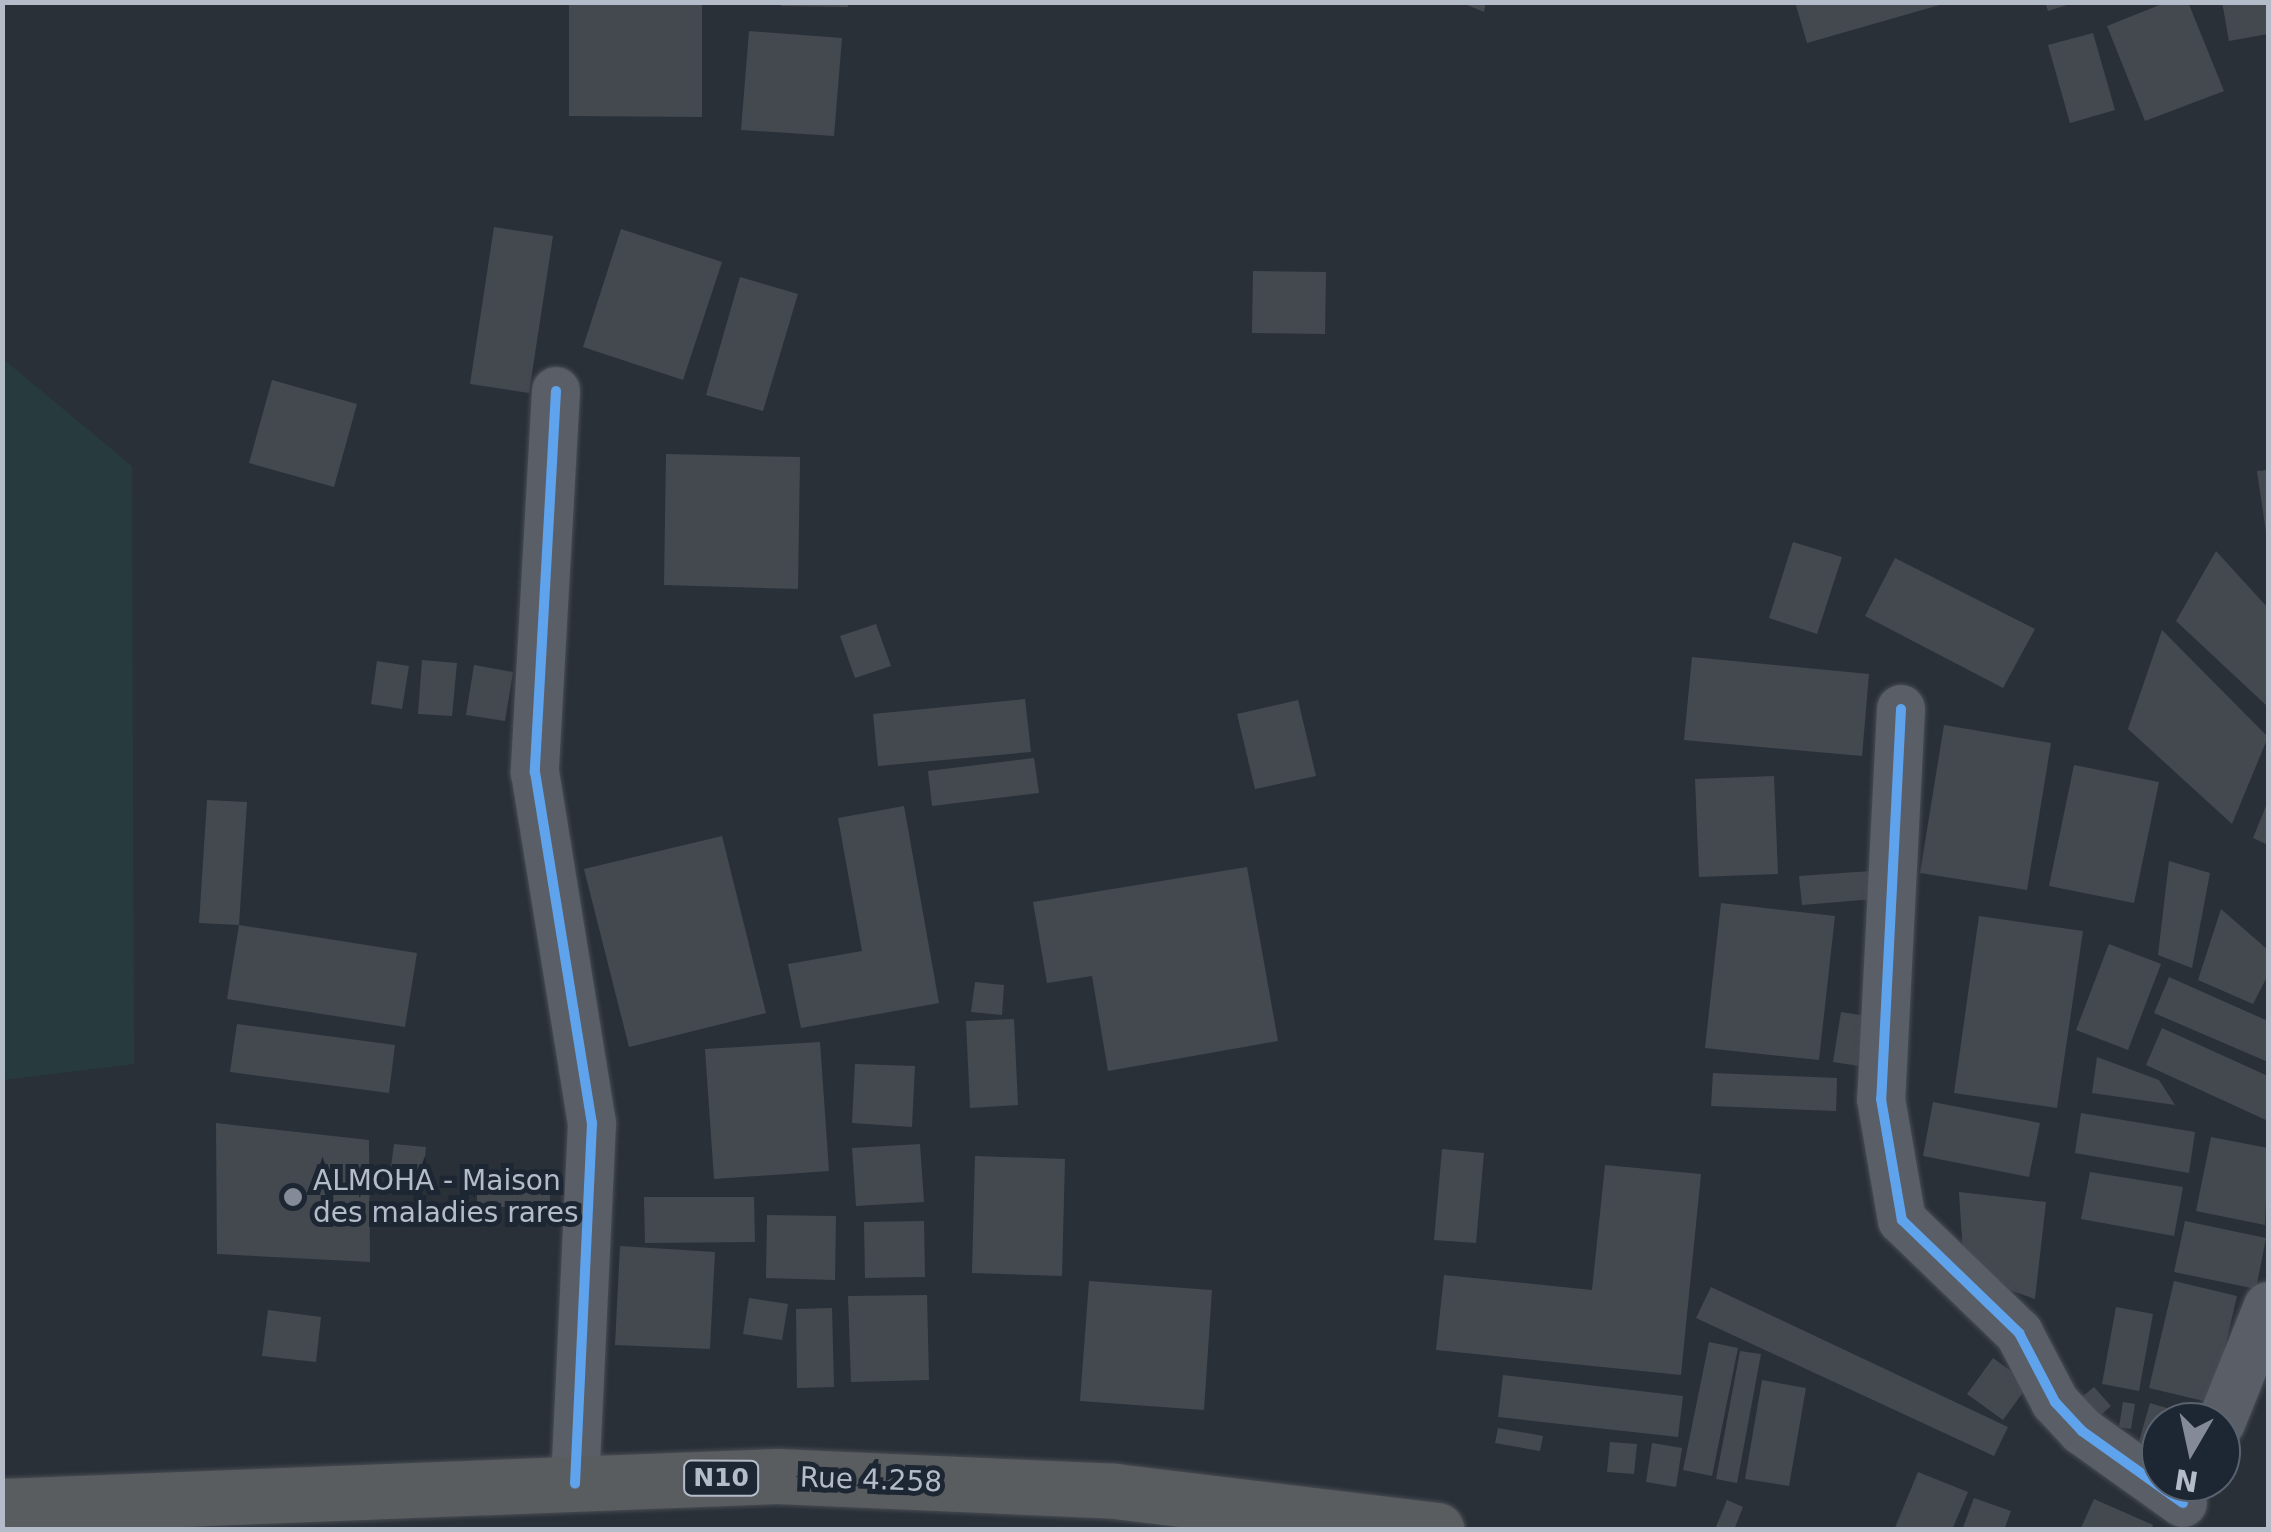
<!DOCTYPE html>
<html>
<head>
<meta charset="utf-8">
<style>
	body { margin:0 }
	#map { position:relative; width:2271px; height:1532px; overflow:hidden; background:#2a3038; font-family:"DejaVu Sans",sans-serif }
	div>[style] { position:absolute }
	.green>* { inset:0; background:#273a3e }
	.building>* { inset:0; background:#444950 }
	.roads { filter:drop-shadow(0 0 2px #484c53) drop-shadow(0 0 2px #484c53) }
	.street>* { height:48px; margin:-24px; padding:0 24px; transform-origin:24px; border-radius:24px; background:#5a5e66 }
	.highway>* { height:55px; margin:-27.5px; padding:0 27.5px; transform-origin:27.5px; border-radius:27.5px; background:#5a5d60 }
	.cycleway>* { height:10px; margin:-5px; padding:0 5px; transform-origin:5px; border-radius:5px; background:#60a3ed }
	.dots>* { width:28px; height:28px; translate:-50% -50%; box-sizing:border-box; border:5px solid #1d2633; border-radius:50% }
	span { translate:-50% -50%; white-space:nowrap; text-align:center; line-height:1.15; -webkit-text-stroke:10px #1d2633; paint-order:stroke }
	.shield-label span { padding:2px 8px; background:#1d2633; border:2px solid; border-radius:8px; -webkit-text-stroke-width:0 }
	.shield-label { font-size:25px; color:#b4bcc9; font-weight:700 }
	.poi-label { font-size:28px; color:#b4bcc9 }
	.left { translate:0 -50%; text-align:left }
	.street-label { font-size:28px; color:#b4bcc9 }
	.frame { position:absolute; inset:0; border:5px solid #b4bcc9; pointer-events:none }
	.north { position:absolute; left:2141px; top:1402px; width:100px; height:100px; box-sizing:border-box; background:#1d2633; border:2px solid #59626f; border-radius:50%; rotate:189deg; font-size:28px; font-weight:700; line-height:40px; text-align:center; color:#b4bcc9 }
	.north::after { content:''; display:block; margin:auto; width:35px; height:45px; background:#848b96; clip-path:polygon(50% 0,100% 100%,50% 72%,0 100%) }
</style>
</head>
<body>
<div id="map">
	<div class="green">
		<i style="clip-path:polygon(2px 358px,132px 466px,134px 1064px,3px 1080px)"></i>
	</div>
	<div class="building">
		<i style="clip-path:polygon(569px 2px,702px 2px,702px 117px,569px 116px)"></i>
		<i style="clip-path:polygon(781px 2px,848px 2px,848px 7px,781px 6px)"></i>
		<i style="clip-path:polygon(1460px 2px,1486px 2px,1484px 12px)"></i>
		<i style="clip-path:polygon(1795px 2px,1942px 2px,1943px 4px,1807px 43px)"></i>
		<i style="clip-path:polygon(2045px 2px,2073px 2px,2073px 3px,2048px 11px)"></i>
		<i style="clip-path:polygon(2167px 2px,2188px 2px,2224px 91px,2145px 121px,2107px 26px)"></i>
		<i style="clip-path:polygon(2222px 2px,2268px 2px,2268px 34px,2229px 41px)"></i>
		<i style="clip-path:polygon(749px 31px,842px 38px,834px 136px,741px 130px)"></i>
		<i style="clip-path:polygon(2093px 33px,2115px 110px,2070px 123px,2048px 45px)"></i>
		<i style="clip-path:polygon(494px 227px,553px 236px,529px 393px,470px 384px)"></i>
		<i style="clip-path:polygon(621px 229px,722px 262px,683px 380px,583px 347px)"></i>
		<i style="clip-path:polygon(1253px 271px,1326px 272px,1325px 334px,1252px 333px)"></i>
		<i style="clip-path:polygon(740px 277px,798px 294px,763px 411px,706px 395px)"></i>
		<i style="clip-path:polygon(272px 380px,357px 404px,334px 487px,249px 463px)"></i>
		<i style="clip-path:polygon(666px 454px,800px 457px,798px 589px,664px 585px)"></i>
		<i style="clip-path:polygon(2268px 470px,2268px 532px,2266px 532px,2257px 471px)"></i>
		<i style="clip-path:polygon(1793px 542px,1842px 557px,1817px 634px,1769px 618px)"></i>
		<i style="clip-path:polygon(2216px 551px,2268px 608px,2268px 707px,2176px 621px)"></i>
		<i style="clip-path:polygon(1895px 558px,2035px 629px,2003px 688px,1865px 616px)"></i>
		<i style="clip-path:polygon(876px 624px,891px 666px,855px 678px,840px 636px)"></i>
		<i style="clip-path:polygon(2162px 630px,2268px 737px,2232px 824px,2128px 729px)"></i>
		<i style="clip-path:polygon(1692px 657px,1869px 674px,1862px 756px,1684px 740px)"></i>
		<i style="clip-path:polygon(422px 660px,457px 663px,452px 716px,418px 714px)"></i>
		<i style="clip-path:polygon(377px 661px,409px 666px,402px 709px,371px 704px)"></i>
		<i style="clip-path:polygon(474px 665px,513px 672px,505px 721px,466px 715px)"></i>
		<i style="clip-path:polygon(1025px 699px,1031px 752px,878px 766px,873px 714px)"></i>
		<i style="clip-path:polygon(1298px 700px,1316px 776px,1255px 789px,1237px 714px)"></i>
		<i style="clip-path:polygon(1944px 725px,2051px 743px,2027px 890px,1920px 873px)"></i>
		<i style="clip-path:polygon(1034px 758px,1039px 793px,932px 806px,928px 771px)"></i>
		<i style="clip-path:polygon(2074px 765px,2159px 782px,2134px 903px,2049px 886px)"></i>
		<i style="clip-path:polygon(1774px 776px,1778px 874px,1699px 877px,1695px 779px)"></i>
		<i style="clip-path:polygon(207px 800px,247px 802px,239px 925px,199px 923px)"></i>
		<i style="clip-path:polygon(2268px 801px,2268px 845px,2253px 838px)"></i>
		<i style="clip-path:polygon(904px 806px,939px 1003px,801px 1028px,788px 964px,862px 951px,838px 818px)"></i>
		<i style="clip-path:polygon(722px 836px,766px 1013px,629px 1047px,584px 869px)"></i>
		<i style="clip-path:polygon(2169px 861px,2210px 873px,2192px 968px,2158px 955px)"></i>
		<i style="clip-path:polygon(1247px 867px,1278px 1041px,1108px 1071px,1092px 976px,1047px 983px,1033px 902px)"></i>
		<i style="clip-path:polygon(1871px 871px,1874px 899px,1802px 905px,1799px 876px)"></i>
		<i style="clip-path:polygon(1721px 903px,1835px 916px,1819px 1060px,1705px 1048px)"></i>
		<i style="clip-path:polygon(2221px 909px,2268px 950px,2268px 975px,2253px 1004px,2198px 980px)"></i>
		<i style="clip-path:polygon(1979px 916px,2083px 931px,2057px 1108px,1954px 1093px)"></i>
		<i style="clip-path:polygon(239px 925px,417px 953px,405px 1027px,227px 999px)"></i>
		<i style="clip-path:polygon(2109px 944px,2161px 964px,2128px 1050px,2076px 1030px)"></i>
		<i style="clip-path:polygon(2169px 977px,2268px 1021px,2268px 1062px,2154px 1013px)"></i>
		<i style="clip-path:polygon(975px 982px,1004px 985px,1002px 1015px,971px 1012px)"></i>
		<i style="clip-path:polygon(1841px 1012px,1867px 1016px,1859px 1066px,1833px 1062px)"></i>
		<i style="clip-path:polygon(1014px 1019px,1018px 1105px,970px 1108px,966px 1021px)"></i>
		<i style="clip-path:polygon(237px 1024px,395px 1045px,389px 1093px,230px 1072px)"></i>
		<i style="clip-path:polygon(2162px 1028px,2268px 1076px,2268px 1121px,2146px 1065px)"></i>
		<i style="clip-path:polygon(820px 1042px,829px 1171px,714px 1179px,705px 1049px)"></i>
		<i style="clip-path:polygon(2097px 1057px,2159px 1080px,2175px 1105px,2092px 1093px)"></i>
		<i style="clip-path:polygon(855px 1064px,915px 1066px,912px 1127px,852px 1123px)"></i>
		<i style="clip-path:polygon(1713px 1073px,1837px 1078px,1836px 1111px,1711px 1106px)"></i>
		<i style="clip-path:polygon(1933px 1102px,2040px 1123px,2029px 1177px,1923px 1156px)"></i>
		<i style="clip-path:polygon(2081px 1113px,2195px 1132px,2189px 1173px,2075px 1153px)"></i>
		<i style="clip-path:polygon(216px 1123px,369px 1140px,370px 1262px,217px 1254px)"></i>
		<i style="clip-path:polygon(2211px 1137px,2268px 1148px,2265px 1225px,2196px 1211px)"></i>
		<i style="clip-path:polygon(394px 1144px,426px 1147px,422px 1185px,389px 1182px)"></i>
		<i style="clip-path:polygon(920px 1144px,924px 1202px,856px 1206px,852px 1148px)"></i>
		<i style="clip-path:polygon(1442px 1149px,1484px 1153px,1476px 1243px,1434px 1240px)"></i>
		<i style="clip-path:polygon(975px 1156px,1065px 1159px,1062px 1276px,972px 1273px)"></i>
		<i style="clip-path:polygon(1605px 1165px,1701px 1174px,1681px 1375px,1436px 1350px,1444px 1275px,1592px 1290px)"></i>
		<i style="clip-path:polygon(2090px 1172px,2183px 1187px,2174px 1236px,2081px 1219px)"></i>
		<i style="clip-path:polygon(477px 1182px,550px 1182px,550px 1207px,477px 1207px)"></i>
		<i style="clip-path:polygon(1959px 1192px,2046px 1202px,2035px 1299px,1990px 1283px,1963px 1255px)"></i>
		<i style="clip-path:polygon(644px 1197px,754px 1197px,755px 1242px,645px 1243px)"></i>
		<i style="clip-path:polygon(767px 1215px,836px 1216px,835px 1280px,766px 1278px)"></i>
		<i style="clip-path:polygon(924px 1221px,925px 1277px,865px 1278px,864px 1222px)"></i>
		<i style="clip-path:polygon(2185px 1221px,2266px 1238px,2256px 1289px,2174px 1272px)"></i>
		<i style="clip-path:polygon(620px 1246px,715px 1252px,710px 1349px,615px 1345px)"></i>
		<i style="clip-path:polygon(1089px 1281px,1212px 1290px,1204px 1410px,1080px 1401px)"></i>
		<i style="clip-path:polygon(2174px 1281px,2237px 1296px,2212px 1403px,2149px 1388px)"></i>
		<i style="clip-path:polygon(1711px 1287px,2008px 1427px,1994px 1456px,1696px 1318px)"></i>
		<i style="clip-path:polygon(927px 1295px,929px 1380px,851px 1382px,848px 1296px)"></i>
		<i style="clip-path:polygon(749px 1298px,788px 1304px,782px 1340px,743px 1334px)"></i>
		<i style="clip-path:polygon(2116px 1307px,2153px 1314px,2139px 1391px,2102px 1384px)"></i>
		<i style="clip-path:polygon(832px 1308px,834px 1387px,797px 1388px,796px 1309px)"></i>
		<i style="clip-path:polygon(268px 1310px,321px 1317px,316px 1362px,262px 1356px)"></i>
		<i style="clip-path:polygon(1709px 1342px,1738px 1348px,1712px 1476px,1683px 1470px)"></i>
		<i style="clip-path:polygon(1740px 1351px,1761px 1354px,1737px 1483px,1716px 1479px)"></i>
		<i style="clip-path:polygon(1993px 1358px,2029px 1384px,2003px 1420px,1967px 1394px)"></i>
		<i style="clip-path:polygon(1503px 1375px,1683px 1396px,1678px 1437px,1498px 1417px)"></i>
		<i style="clip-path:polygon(1762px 1380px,1806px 1388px,1789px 1486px,1745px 1479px)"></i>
		<i style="clip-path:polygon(2094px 1387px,2111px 1406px,2093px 1422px,2076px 1402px)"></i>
		<i style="clip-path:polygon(2123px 1402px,2135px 1404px,2131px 1429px,2119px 1427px)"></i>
		<i style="clip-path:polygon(2150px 1403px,2197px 1417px,2196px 1422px,2161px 1422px,2161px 1463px,2135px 1455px)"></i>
		<i style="clip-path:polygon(1498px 1428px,1543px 1436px,1540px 1451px,1495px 1443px)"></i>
		<i style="clip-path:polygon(1610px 1442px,1637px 1444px,1634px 1474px,1607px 1472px)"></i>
		<i style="clip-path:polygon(1652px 1443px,1682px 1448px,1676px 1487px,1646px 1482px)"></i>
		<i style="clip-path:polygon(1918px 1472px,1968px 1492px,1952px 1530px,1894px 1530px)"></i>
		<i style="clip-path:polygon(1974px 1498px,2011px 1511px,2004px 1530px,1962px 1530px)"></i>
		<i style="clip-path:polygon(2094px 1499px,2153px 1525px,2151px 1530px,2080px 1530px)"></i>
		<i style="clip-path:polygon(1727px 1500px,1743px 1507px,1734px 1530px,1716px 1527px)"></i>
	</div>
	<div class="roads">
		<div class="street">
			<i style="left:556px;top:391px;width:382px;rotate:93.2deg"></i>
			<i style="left:535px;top:772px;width:356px;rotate:80.8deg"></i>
			<i style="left:592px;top:1123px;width:361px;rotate:92.7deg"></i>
			<i style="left:1901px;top:709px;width:391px;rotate:92.9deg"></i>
			<i style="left:1881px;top:1099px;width:123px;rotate:80.2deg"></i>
			<i style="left:1902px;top:1220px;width:163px;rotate:44deg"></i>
			<i style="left:2019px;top:1333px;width:78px;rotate:62.4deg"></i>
			<i style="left:2055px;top:1402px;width:40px;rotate:47deg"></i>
			<i style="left:2082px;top:1431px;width:124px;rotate:35.5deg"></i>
			<i style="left:2221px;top:1423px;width:126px;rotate:-68.1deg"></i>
		</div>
		<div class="highway">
			<i style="left:2px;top:1506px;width:776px;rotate:-2.22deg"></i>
			<i style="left:777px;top:1476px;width:338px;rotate:2.5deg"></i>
			<i style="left:1115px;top:1491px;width:324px;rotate:6.9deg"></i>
		</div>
	</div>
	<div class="cycleway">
		<i style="left:556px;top:391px;width:382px;rotate:93.2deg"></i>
		<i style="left:535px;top:772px;width:356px;rotate:80.8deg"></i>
		<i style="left:592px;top:1123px;width:361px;rotate:92.7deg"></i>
		<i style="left:1901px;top:709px;width:391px;rotate:92.9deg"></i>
		<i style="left:1881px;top:1099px;width:123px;rotate:80.2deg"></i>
		<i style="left:1902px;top:1220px;width:163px;rotate:44deg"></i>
		<i style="left:2019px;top:1333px;width:78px;rotate:62.4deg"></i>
		<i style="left:2055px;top:1402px;width:40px;rotate:47deg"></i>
		<i style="left:2082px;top:1431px;width:124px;rotate:35.5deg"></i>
	</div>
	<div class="dots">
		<i style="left:293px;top:1197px;background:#848b96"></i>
	</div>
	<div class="shield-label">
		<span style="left:721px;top:1478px">N10</span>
	</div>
	<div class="poi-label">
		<span class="left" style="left:313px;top:1197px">ALMOHA - Maison<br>des maladies rares</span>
	</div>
	<div class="street-label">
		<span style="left:871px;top:1480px;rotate:2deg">Rue 4.258</span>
	</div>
	<div class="frame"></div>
	<div class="north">N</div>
</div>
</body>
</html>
